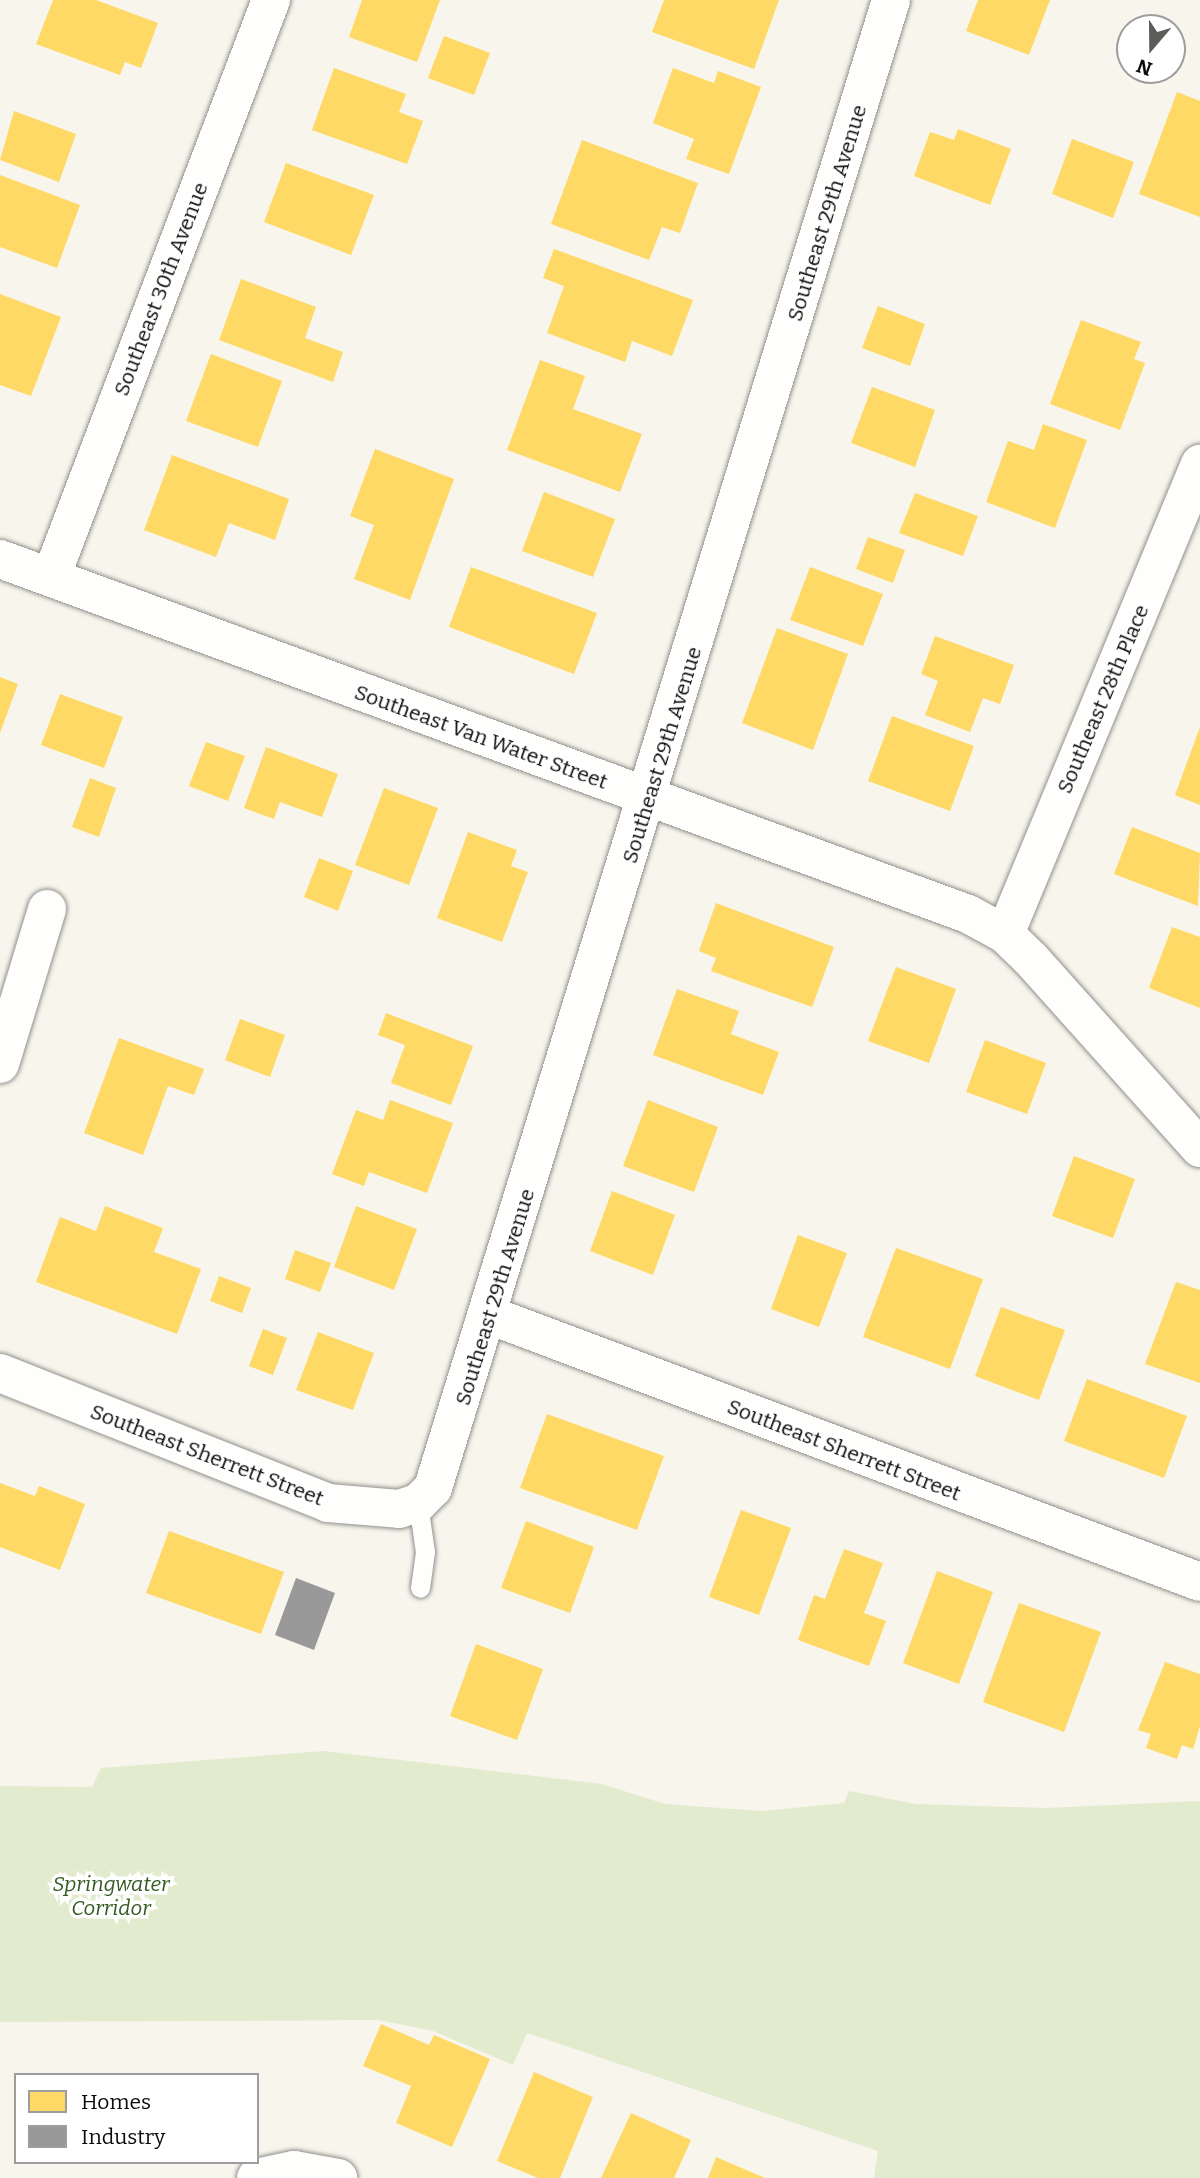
<!DOCTYPE html>
<html>
<head>
<meta charset="utf-8">
<style>
	body { margin:0 }
	#map { position:relative; width:1200px; height:2178px; overflow:hidden; background:#f8f5ed; font-family:Bitter,serif }
	div>[style] { position:absolute }
	.green>* { inset:0; background:#e3ebcf }
	.homes>* { inset:0; background:#ffd966 }
	.industry>* { inset:0; background:#999 }
	.roads { filter:drop-shadow(0 0 2px #91908c) drop-shadow(0 0 2px #91908c) }
	.service>* { height:19px; margin:-9.5px; padding:0 9.5px; transform-origin:9.5px; border-radius:9.5px; background:#fefefc }
	.minor>* { height:38px; margin:-19px; padding:0 19px; transform-origin:19px; border-radius:19px; background:#fefefc }
	span { translate:-50% -50%; white-space:nowrap; text-align:center; line-height:1.15; -webkit-text-stroke:7px #fff; paint-order:stroke }
	.street-label { font-size:21px; color:#0a0a0a }
	.park-label { font-size:21px; color:#325a21; font-style:italic }
	.legend { position:absolute; left:14px; top:2073px; width:245px; height:91px; box-sizing:border-box; background:#fff; border:2px solid #9d9d9d; margin:0; padding:9px 12px; list-style:none; font-size:21px; color:#0a0a0a }
	.legend li { display:flex; align-items:center; gap:14px; height:35px }
	.legend b { width:35px; border:2px solid #9d9d9d }
	.north { position:absolute; left:1116px; top:14px; width:70px; height:70px; box-sizing:border-box; background:#fff; border:2px solid #9d9d9d; border-radius:50%; rotate:200deg; font-size:19px; font-weight:700; line-height:28px; text-align:center; color:#0a0a0a }
	.north::after { content:''; display:block; margin:auto; width:24px; height:32px; background:#5d5c59; clip-path:polygon(50% 0,100% 100%,50% 72%,0 100%) }
</style>
</head>
<body>
<div id="map">
	<div class="green">
		<i style="clip-path:polygon(324px 1751px,602px 1784px,665px 1804px,761px 1811px,844px 1803px,849px 1791px,916px 1804px,1045px 1808px,1200px 1801px,1200px 2178px,874px 2178px,878px 2151px,527px 2033px,513px 2065px,433px 2031px,379px 2020px,0 2022px,0 1786px,92px 1787px,101px 1768px)"></i>
	</div>
	<div class="homes">
		<i style="clip-path:polygon(53px 0,96px 0,158px 23px,141px 68px,125px 62px,120px 75px,36px 44px)"></i>
		<i style="clip-path:polygon(362px 0,440px 0,417px 62px,349px 37px)"></i>
		<i style="clip-path:polygon(664px 0,779px 0,754px 69px,652px 32px)"></i>
		<i style="clip-path:polygon(978px 0,1050px 0,1029px 55px,966px 31px)"></i>
		<i style="clip-path:polygon(444px 36px,490px 53px,474px 95px,428px 78px)"></i>
		<i style="clip-path:polygon(334px 68px,406px 94px,399px 112px,423px 121px,407px 164px,312px 130px)"></i>
		<i style="clip-path:polygon(673px 68px,714px 83px,718px 71px,761px 87px,729px 174px,686px 159px,694px 139px,653px 123px)"></i>
		<i style="clip-path:polygon(1177px 92px,1200px 101px,1200px 217px,1139px 194px)"></i>
		<i style="clip-path:polygon(14px 111px,76px 134px,59px 182px,0 160px)"></i>
		<i style="clip-path:polygon(958px 129px,1011px 149px,990px 205px,914px 176px,930px 132px,954px 140px)"></i>
		<i style="clip-path:polygon(1072px 139px,1134px 162px,1113px 218px,1052px 194px)"></i>
		<i style="clip-path:polygon(582px 140px,698px 183px,680px 233px,662px 227px,649px 260px,551px 224px)"></i>
		<i style="clip-path:polygon(286px 163px,374px 195px,351px 255px,264px 222px)"></i>
		<i style="clip-path:polygon(0 175px,80px 205px,57px 268px,0 247px)"></i>
		<i style="clip-path:polygon(554px 249px,693px 300px,672px 356px,632px 341px,625px 362px,547px 333px,564px 286px,543px 278px)"></i>
		<i style="clip-path:polygon(241px 279px,316px 307px,305px 338px,343px 352px,333px 382px,219px 340px)"></i>
		<i style="clip-path:polygon(0 294px,61px 317px,31px 396px,0 385px)"></i>
		<i style="clip-path:polygon(878px 306px,925px 324px,910px 366px,862px 348px)"></i>
		<i style="clip-path:polygon(1081px 320px,1141px 342px,1134px 359px,1145px 363px,1120px 430px,1050px 404px)"></i>
		<i style="clip-path:polygon(211px 354px,282px 381px,258px 447px,186px 421px)"></i>
		<i style="clip-path:polygon(540px 360px,585px 376px,573px 409px,642px 434px,620px 492px,507px 450px)"></i>
		<i style="clip-path:polygon(872px 387px,935px 410px,915px 467px,851px 443px)"></i>
		<i style="clip-path:polygon(1043px 424px,1087px 440px,1055px 528px,986px 502px,1008px 441px,1034px 450px)"></i>
		<i style="clip-path:polygon(375px 449px,454px 479px,410px 600px,354px 579px,374px 525px,350px 516px)"></i>
		<i style="clip-path:polygon(172px 455px,289px 499px,275px 540px,229px 523px,216px 557px,144px 530px)"></i>
		<i style="clip-path:polygon(544px 492px,615px 519px,593px 577px,522px 551px)"></i>
		<i style="clip-path:polygon(915px 493px,978px 516px,963px 556px,899px 533px)"></i>
		<i style="clip-path:polygon(868px 537px,905px 550px,893px 583px,856px 569px)"></i>
		<i style="clip-path:polygon(471px 567px,597px 613px,574px 674px,449px 627px)"></i>
		<i style="clip-path:polygon(810px 567px,883px 594px,863px 646px,790px 620px)"></i>
		<i style="clip-path:polygon(777px 628px,848px 654px,813px 750px,742px 723px)"></i>
		<i style="clip-path:polygon(935px 636px,1014px 665px,1000px 704px,983px 698px,970px 732px,925px 715px,938px 681px,921px 674px)"></i>
		<i style="clip-path:polygon(0 677px,18px 684px,0 733px)"></i>
		<i style="clip-path:polygon(60px 694px,123px 717px,104px 768px,41px 745px)"></i>
		<i style="clip-path:polygon(892px 716px,974px 746px,950px 811px,868px 781px)"></i>
		<i style="clip-path:polygon(1200px 727px,1200px 805px,1175px 795px)"></i>
		<i style="clip-path:polygon(206px 742px,245px 756px,228px 801px,189px 786px)"></i>
		<i style="clip-path:polygon(266px 747px,338px 774px,322px 817px,280px 802px,274px 819px,244px 808px)"></i>
		<i style="clip-path:polygon(90px 778px,116px 788px,99px 837px,72px 827px)"></i>
		<i style="clip-path:polygon(384px 788px,438px 808px,409px 885px,355px 865px)"></i>
		<i style="clip-path:polygon(1132px 827px,1200px 853px,1198px 906px,1114px 874px)"></i>
		<i style="clip-path:polygon(468px 832px,517px 850px,511px 866px,528px 872px,502px 942px,437px 918px)"></i>
		<i style="clip-path:polygon(319px 858px,353px 871px,338px 911px,304px 897px)"></i>
		<i style="clip-path:polygon(716px 903px,834px 947px,812px 1007px,711px 971px,716px 958px,699px 951px)"></i>
		<i style="clip-path:polygon(1172px 927px,1200px 937px,1200px 1008px,1149px 988px)"></i>
		<i style="clip-path:polygon(896px 967px,956px 989px,929px 1063px,868px 1041px)"></i>
		<i style="clip-path:polygon(677px 989px,739px 1011px,731px 1034px,779px 1052px,763px 1095px,653px 1055px)"></i>
		<i style="clip-path:polygon(386px 1013px,473px 1046px,451px 1105px,391px 1083px,405px 1045px,378px 1035px)"></i>
		<i style="clip-path:polygon(240px 1019px,285px 1035px,270px 1077px,225px 1060px)"></i>
		<i style="clip-path:polygon(119px 1038px,204px 1069px,194px 1095px,168px 1086px,143px 1155px,84px 1133px)"></i>
		<i style="clip-path:polygon(985px 1040px,1046px 1063px,1027px 1114px,966px 1092px)"></i>
		<i style="clip-path:polygon(390px 1100px,453px 1123px,427px 1193px,369px 1172px,364px 1186px,332px 1174px,356px 1110px,383px 1120px)"></i>
		<i style="clip-path:polygon(648px 1100px,718px 1127px,694px 1192px,623px 1166px)"></i>
		<i style="clip-path:polygon(1074px 1156px,1135px 1179px,1113px 1238px,1052px 1216px)"></i>
		<i style="clip-path:polygon(612px 1191px,675px 1215px,653px 1275px,590px 1251px)"></i>
		<i style="clip-path:polygon(105px 1206px,163px 1228px,154px 1252px,201px 1269px,177px 1334px,36px 1282px,60px 1217px,96px 1231px)"></i>
		<i style="clip-path:polygon(356px 1206px,417px 1229px,394px 1290px,334px 1267px)"></i>
		<i style="clip-path:polygon(798px 1235px,847px 1253px,819px 1327px,771px 1309px)"></i>
		<i style="clip-path:polygon(896px 1248px,983px 1279px,950px 1369px,863px 1337px)"></i>
		<i style="clip-path:polygon(295px 1250px,331px 1263px,320px 1292px,285px 1279px)"></i>
		<i style="clip-path:polygon(219px 1276px,251px 1288px,242px 1313px,210px 1301px)"></i>
		<i style="clip-path:polygon(1176px 1282px,1200px 1290px,1200px 1383px,1145px 1364px)"></i>
		<i style="clip-path:polygon(1001px 1307px,1065px 1330px,1039px 1400px,975px 1376px)"></i>
		<i style="clip-path:polygon(263px 1329px,287px 1338px,273px 1375px,249px 1366px)"></i>
		<i style="clip-path:polygon(318px 1332px,374px 1353px,353px 1410px,296px 1390px)"></i>
		<i style="clip-path:polygon(1087px 1379px,1187px 1416px,1164px 1478px,1064px 1441px)"></i>
		<i style="clip-path:polygon(547px 1414px,664px 1456px,637px 1530px,520px 1488px)"></i>
		<i style="clip-path:polygon(0 1483px,35px 1496px,39px 1486px,85px 1504px,60px 1570px,0 1547px)"></i>
		<i style="clip-path:polygon(741px 1510px,791px 1528px,759px 1615px,709px 1597px)"></i>
		<i style="clip-path:polygon(526px 1521px,594px 1547px,570px 1613px,501px 1588px)"></i>
		<i style="clip-path:polygon(169px 1531px,284px 1572px,261px 1634px,146px 1593px)"></i>
		<i style="clip-path:polygon(844px 1549px,883px 1563px,864px 1613px,886px 1621px,869px 1666px,798px 1640px,814px 1595px,825px 1599px)"></i>
		<i style="clip-path:polygon(937px 1571px,993px 1592px,959px 1684px,903px 1663px)"></i>
		<i style="clip-path:polygon(1019px 1603px,1101px 1632px,1064px 1732px,983px 1702px)"></i>
		<i style="clip-path:polygon(476px 1644px,543px 1669px,517px 1740px,450px 1716px)"></i>
		<i style="clip-path:polygon(1165px 1662px,1200px 1674px,1200px 1726px,1193px 1749px,1182px 1745px,1177px 1759px,1146px 1748px,1151px 1734px,1138px 1730px)"></i>
		<i style="clip-path:polygon(381px 2024px,429px 2045px,434px 2035px,490px 2059px,452px 2147px,396px 2123px,411px 2086px,363px 2066px)"></i>
		<i style="clip-path:polygon(534px 2072px,593px 2097px,560px 2178px,538px 2178px,497px 2161px)"></i>
		<i style="clip-path:polygon(631px 2113px,691px 2140px,674px 2178px,601px 2178px)"></i>
		<i style="clip-path:polygon(716px 2157px,765px 2178px,708px 2178px)"></i>
	</div>
	<div class="industry">
		<i style="clip-path:polygon(296px 1578px,335px 1593px,314px 1650px,275px 1635px)"></i>
	</div>
	<div class="roads">
		<div class="service">
			<i style="left:418px;top:1503px;width:49px;rotate:81.9deg"></i>
			<i style="left:425px;top:1552px;width:36px;rotate:98deg"></i>
		</div>
		<div class="minor">
			<i style="left:0;top:559px;width:1031px;rotate:20.14deg"></i>
			<i style="left:968px;top:914px;width:42px;rotate:28.4deg"></i>
			<i style="left:1005px;top:934px;width:35px;rotate:44deg"></i>
			<i style="left:1030px;top:958px;width:255px;rotate:48.2deg"></i>
			<i style="left:51px;top:577px;width:618px;rotate:-69.13deg"></i>
			<i style="left:1005px;top:934px;width:509px;rotate:-67.47deg"></i>
			<i style="left:0;top:1064px;width:162px;rotate:-73.1deg"></i>
			<i style="left:489px;top:1315px;width:759px;rotate:20.58deg"></i>
			<i style="left:0;top:1373px;width:353px;rotate:21.6deg"></i>
			<i style="left:328px;top:1503px;width:71px;rotate:4.8deg"></i>
			<i style="left:399px;top:1509px;width:20px;rotate:-18deg"></i>
			<i style="left:418px;top:1503px;width:21px;rotate:-45deg"></i>
			<i style="left:433px;top:1488px;width:1557px;rotate:-72.89deg"></i>
			<i style="left:256px;top:2178px;width:39px;rotate:-12deg"></i>
			<i style="left:294px;top:2170px;width:45px;rotate:10.3deg"></i>
		</div>
	</div>
	<div class="street-label">
		<span style="left:827px;top:213px;rotate:-73deg">Southeast 29th Avenue</span>
		<span style="left:161px;top:289px;rotate:-69deg">Southeast 30th Avenue</span>
		<span style="left:1103px;top:699px;rotate:-67deg">Southeast 28th Place</span>
		<span style="left:481px;top:737px;rotate:20deg">Southeast Van Water Street</span>
		<span style="left:662px;top:755px;rotate:-73deg">Southeast 29th Avenue</span>
		<span style="left:495px;top:1297px;rotate:-73deg">Southeast 29th Avenue</span>
		<span style="left:844px;top:1450px;rotate:21deg">Southeast Sherrett Street</span>
		<span style="left:207px;top:1455px;rotate:21deg">Southeast Sherrett Street</span>
	</div>
	<div class="park-label">
		<span style="left:111px;top:1896px">Springwater<br>Corridor</span>
	</div>
	<ul class="legend">
	<li><b style="height:19px;background:#ffd966"></b>Homes</li>
	<li><b style="height:19px;background:#999"></b>Industry</li>
	</ul>
	<div class="north">N</div>
</div>
</body>
</html>
